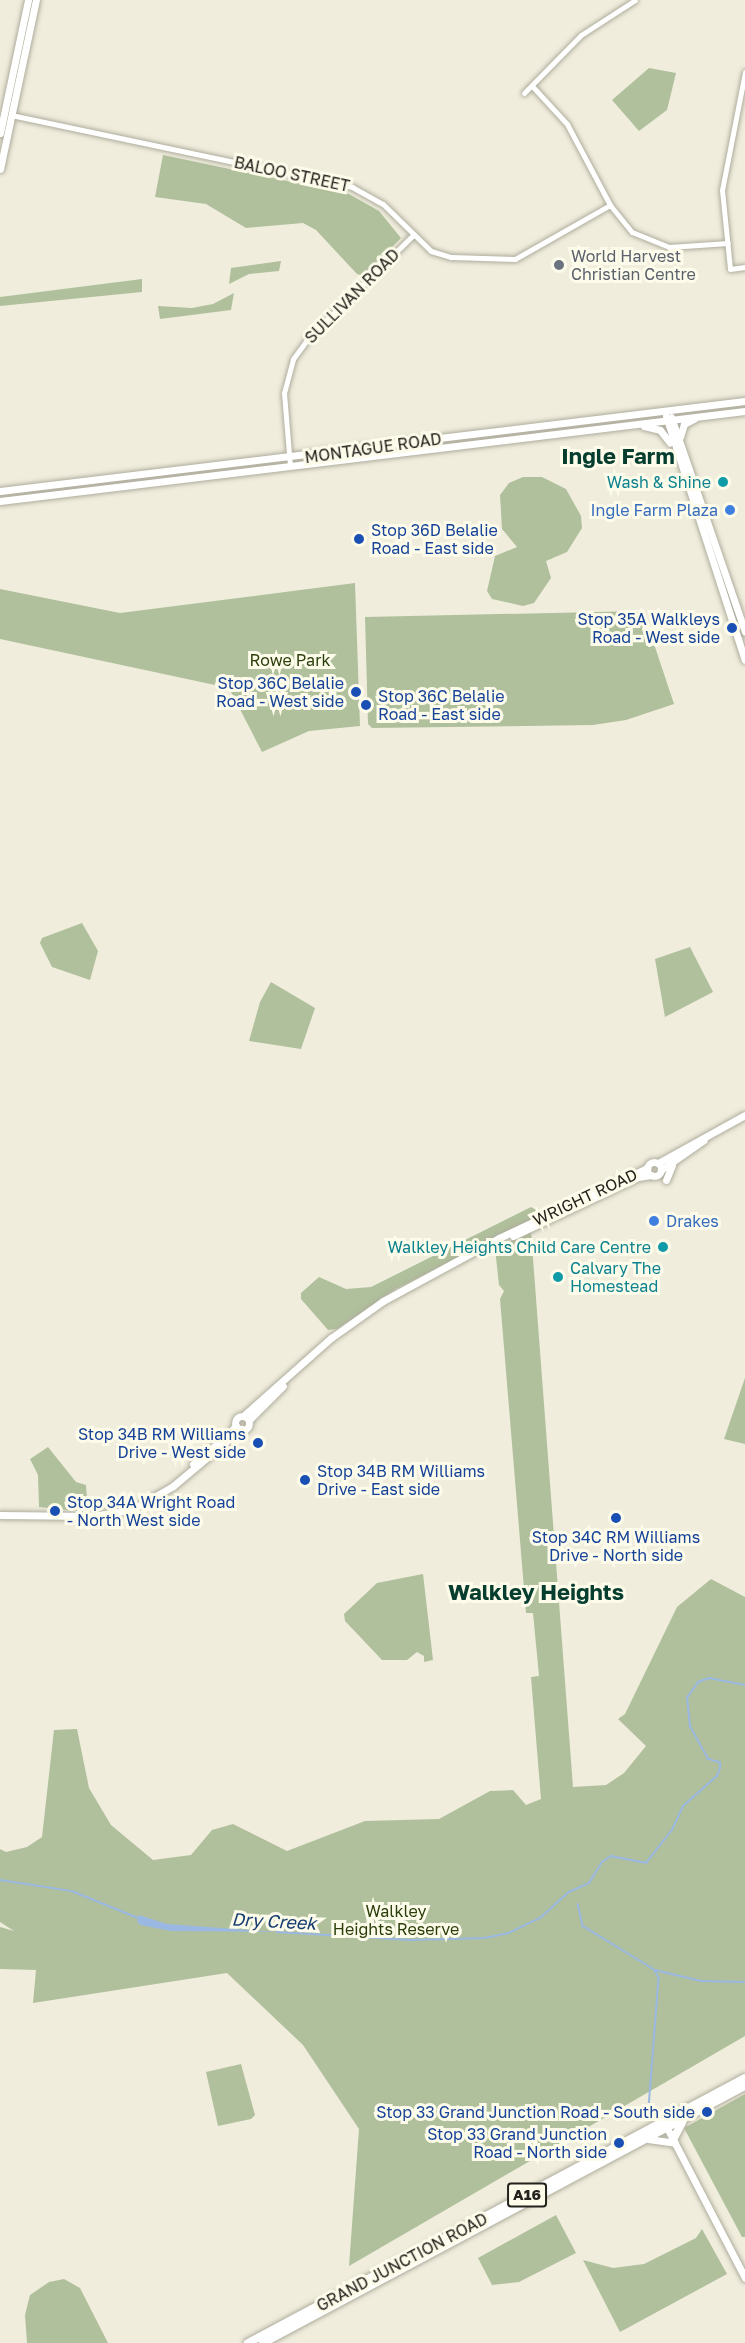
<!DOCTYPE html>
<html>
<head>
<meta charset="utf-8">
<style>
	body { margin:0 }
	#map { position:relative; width:745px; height:2343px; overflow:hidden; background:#f0eddd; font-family:"Golos Text",sans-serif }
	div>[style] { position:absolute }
	.green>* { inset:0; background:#b0c09c }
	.water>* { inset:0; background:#9ab8e1 }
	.stream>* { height:1.5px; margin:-0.75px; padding:0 0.75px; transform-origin:0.75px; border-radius:0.75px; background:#9ab8e1 }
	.roads { filter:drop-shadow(0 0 2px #afad9d) drop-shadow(0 0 2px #afad9d) }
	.minor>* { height:5px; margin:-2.5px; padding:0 2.5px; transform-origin:2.5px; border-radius:2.5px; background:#fff }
	.major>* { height:7px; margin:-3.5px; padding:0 3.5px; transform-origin:3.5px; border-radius:3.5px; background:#fff }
	.major>.ring { margin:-3.5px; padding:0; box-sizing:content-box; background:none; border:7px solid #fff; border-radius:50% }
	.highway>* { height:8px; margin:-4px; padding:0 4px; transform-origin:4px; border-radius:4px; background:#fff }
	.dots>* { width:16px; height:16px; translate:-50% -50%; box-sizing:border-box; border:3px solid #fdfbea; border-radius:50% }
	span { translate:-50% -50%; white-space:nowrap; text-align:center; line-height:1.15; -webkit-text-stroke:6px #fdfbea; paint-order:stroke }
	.shield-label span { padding:2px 4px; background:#fdfbea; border:2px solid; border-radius:4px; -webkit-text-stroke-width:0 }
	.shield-label { font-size:15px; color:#23221c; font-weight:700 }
	.street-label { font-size:16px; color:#23221c }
	.worship-label { font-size:16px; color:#5b616d }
	.left { translate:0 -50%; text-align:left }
	.culture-label { font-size:16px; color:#0d838f }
	.right { translate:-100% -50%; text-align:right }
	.shop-label { font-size:16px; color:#366cbe }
	.transit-label { font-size:16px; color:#164399 }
	.park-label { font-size:16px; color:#2c3f0b }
	.water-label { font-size:18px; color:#183f72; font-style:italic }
	.district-label { font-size:22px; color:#053d2f; font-weight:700 }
</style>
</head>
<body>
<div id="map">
	<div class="green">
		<i style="clip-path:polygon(649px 68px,676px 73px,667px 110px,639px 131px,612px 100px)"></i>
		<i style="clip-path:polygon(163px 155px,349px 194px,379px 211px,401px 238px,364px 276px,357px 274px,316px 230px,303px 223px,246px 228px,206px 204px,155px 197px)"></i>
		<i style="clip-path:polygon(281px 261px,279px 271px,249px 274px,229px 284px,231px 268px)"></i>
		<i style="clip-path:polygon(142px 279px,142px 292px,0 306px,0 297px)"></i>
		<i style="clip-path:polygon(234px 293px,231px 310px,160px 319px,158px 306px,192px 308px,213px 304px)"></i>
		<i style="clip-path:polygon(523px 477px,542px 477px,566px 489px,581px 516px,582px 528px,567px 552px,546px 561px,551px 578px,534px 603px,523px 606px,492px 599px,487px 591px,495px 556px,517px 547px,502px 529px,500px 495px,509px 483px)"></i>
		<i style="clip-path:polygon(355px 583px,360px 726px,309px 731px,262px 752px,229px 688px,0 639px,0 589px,120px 613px)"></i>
		<i style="clip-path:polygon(643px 611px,674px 704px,626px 720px,593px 725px,372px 728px,368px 724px,365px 617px)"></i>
		<i style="clip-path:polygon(82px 923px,98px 951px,90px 980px,52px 967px,40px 943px,42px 938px)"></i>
		<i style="clip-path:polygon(690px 947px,713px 992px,665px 1017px,655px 959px)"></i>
		<i style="clip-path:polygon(271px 982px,315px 1008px,301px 1049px,249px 1041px,260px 1002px)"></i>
		<i style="clip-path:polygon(531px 1207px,538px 1211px,536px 1218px,396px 1289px,337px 1329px,328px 1330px,301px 1299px,301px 1293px,319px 1277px,346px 1289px,371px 1287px)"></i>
		<i style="clip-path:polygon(531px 1232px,573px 1787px,606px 1785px,624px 1773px,646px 1746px,618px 1719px,625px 1714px,677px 1607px,711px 1579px,745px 1597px,745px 2036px,349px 2266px,359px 2129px,303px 2045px,227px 1973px,33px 2003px,36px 1970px,0 1969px,0 1927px,14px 1931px,0 1922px,0 1849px,6px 1852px,27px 1847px,42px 1837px,54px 1730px,77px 1729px,89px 1788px,111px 1825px,153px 1860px,191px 1855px,212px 1830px,233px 1824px,287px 1851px,365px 1821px,439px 1819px,490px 1791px,513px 1790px,526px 1805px,541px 1799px,531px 1677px,539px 1676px,533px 1613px,526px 1613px,500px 1299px,504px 1291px,499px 1285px,495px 1248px)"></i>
		<i style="clip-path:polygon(745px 1378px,745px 1444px,724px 1439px)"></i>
		<i style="clip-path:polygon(48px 1447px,76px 1482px,86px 1485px,88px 1512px,39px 1507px,38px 1475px,30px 1459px)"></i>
		<i style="clip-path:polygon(423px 1574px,433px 1660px,424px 1662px,424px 1656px,417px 1652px,407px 1660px,382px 1660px,345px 1621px,344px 1614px,377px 1583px)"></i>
		<i style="clip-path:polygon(241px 2064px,255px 2115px,251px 2119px,218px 2126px,206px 2072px)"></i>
		<i style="clip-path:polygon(745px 2094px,745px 2237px,742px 2237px,684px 2128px)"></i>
		<i style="clip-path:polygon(556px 2215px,576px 2253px,519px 2282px,492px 2285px,478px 2258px)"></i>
		<i style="clip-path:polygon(702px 2229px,727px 2274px,620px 2332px,583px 2260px,613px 2268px,644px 2264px,696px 2238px)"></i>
		<i style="clip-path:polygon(64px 2279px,80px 2288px,108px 2343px,27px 2343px,25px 2315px,30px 2295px,49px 2282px)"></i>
	</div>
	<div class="water">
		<i style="clip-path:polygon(139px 1915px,167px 1924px,277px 1932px,171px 1931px,140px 1925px,137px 1921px)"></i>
	</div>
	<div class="stream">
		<i style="left:0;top:1880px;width:73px;rotate:8.7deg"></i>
		<i style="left:72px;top:1891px;width:71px;rotate:22.2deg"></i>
		<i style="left:578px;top:1904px;width:23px;rotate:77deg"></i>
		<i style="left:583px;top:1926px;width:84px;rotate:31.4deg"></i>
		<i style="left:655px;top:1970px;width:9px;rotate:63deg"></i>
		<i style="left:659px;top:1978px;width:130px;rotate:94.4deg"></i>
		<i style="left:277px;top:1932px;width:134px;rotate:3.4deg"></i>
		<i style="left:411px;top:1940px;width:74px;rotate:-1.5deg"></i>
		<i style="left:485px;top:1938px;width:25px;rotate:-12deg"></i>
		<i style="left:509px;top:1933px;width:34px;rotate:-26deg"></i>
		<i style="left:540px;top:1918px;width:39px;rotate:-42deg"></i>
		<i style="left:569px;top:1892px;width:22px;rotate:-24deg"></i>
		<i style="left:589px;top:1883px;width:25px;rotate:-58deg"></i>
		<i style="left:602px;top:1862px;width:11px;rotate:-34deg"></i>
		<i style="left:611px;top:1856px;width:36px;rotate:11deg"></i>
		<i style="left:646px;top:1863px;width:42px;rotate:-51.8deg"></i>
		<i style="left:672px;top:1830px;width:26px;rotate:-65deg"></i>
		<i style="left:683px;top:1806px;width:45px;rotate:-41.4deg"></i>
		<i style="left:717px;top:1776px;width:9px;rotate:-69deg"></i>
		<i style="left:720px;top:1768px;width:5px;rotate:-90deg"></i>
		<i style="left:720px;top:1763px;width:13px;rotate:-162deg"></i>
		<i style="left:708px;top:1759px;width:38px;rotate:-119deg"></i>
		<i style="left:690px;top:1726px;width:28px;rotate:-96deg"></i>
		<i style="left:687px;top:1698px;width:19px;rotate:-55deg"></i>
		<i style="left:698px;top:1682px;width:12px;rotate:-20deg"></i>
		<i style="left:709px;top:1678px;width:37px;rotate:11deg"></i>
		<i style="left:655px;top:1970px;width:47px;rotate:13.4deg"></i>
		<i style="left:701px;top:1981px;width:44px;rotate:1.3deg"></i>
	</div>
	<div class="roads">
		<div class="minor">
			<i style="left:745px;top:72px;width:120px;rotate:101deg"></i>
			<i style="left:722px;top:190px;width:79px;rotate:84.2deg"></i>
			<i style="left:730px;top:269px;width:15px;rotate:-8deg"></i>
			<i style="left:533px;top:87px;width:50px;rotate:47.4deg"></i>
			<i style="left:567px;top:124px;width:92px;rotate:62deg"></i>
			<i style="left:610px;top:205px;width:35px;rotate:51deg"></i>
			<i style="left:632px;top:232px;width:40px;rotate:22deg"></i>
			<i style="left:669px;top:247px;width:59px;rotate:-3.9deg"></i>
			<i style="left:524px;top:93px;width:81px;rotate:-45.5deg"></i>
			<i style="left:581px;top:35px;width:64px;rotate:-32.9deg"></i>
			<i style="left:11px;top:115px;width:349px;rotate:11.9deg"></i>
			<i style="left:352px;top:187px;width:35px;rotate:29deg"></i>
			<i style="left:383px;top:204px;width:67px;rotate:44.4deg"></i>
			<i style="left:431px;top:251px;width:21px;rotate:17deg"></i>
			<i style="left:451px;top:257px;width:64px;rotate:1.8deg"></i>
			<i style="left:515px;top:259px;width:109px;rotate:-29.6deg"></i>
			<i style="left:290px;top:466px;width:73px;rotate:-94.7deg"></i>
			<i style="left:284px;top:393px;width:35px;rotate:-75deg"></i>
			<i style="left:293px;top:359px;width:27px;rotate:-54deg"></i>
			<i style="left:309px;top:337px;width:146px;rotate:-44.4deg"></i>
		</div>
		<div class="major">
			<i style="left:0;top:133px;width:136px;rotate:-78.1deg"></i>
			<i style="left:0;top:169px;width:173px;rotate:-78deg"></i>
			<i style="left:666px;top:416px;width:256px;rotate:72.1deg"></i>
			<i style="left:671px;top:417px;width:227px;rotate:71deg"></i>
			<i style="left:644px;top:426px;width:16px;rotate:14deg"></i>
			<i style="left:660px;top:430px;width:16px;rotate:52deg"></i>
			<i style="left:680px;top:437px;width:14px;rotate:-73deg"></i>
			<i style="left:684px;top:424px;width:11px;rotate:-27deg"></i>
			<i style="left:0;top:491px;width:750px;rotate:-6.89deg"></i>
			<i style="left:0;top:501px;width:750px;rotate:-6.89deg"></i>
			<i class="ring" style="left:647px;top:1162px;width:7px;height:7px"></i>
			<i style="left:658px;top:1163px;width:99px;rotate:-28.9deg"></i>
			<i style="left:661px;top:1170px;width:52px;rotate:-34.9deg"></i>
			<i style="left:666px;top:1180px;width:16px;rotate:-68deg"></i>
			<i style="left:513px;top:1236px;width:138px;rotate:-25.3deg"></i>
			<i style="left:638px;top:1177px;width:13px;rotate:-9deg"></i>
			<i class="ring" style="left:235px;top:1416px;width:7px;height:7px"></i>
			<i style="left:243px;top:1416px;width:118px;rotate:-41.6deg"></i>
			<i style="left:331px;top:1338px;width:64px;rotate:-35.4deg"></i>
			<i style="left:383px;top:1301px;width:132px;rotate:-28.5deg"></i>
			<i style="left:499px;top:1238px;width:164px;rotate:-25.3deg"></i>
			<i style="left:249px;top:1420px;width:48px;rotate:-45deg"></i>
			<i style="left:226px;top:1438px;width:16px;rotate:-52deg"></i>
			<i style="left:193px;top:1464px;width:31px;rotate:-40deg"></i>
			<i style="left:0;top:1515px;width:92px;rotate:0.6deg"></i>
			<i style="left:92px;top:1516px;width:39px;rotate:-9deg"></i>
			<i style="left:131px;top:1510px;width:48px;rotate:-29.7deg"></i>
			<i style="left:173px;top:1486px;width:89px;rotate:-40deg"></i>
			<i style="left:667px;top:2128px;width:169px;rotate:62.5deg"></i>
			<i style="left:648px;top:2139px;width:27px;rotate:8deg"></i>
		</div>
		<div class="highway">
			<i style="left:673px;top:2140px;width:22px;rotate:-63deg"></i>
			<i style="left:248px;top:2343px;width:563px;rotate:-28.07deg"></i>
			<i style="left:263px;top:2343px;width:546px;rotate:-28.07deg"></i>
		</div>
	</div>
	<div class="dots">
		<i style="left:559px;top:265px;background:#6b7280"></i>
		<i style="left:723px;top:482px;background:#0f9aa8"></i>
		<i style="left:730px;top:510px;background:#3f7fe0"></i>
		<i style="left:359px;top:539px;background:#1a4fb4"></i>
		<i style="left:732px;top:628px;background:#1a4fb4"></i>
		<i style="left:356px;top:692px;background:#1a4fb4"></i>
		<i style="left:366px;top:705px;background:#1a4fb4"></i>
		<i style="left:654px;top:1221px;background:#3f7fe0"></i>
		<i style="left:663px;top:1247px;background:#0f9aa8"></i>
		<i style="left:558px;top:1277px;background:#0f9aa8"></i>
		<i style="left:258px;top:1443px;background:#1a4fb4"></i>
		<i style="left:305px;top:1480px;background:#1a4fb4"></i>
		<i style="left:55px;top:1511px;background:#1a4fb4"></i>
		<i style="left:616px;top:1518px;background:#1a4fb4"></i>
		<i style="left:707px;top:2112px;background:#1a4fb4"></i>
		<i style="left:619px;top:2143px;background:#1a4fb4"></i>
	</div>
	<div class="shield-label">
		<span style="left:527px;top:2195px">A16</span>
	</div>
	<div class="street-label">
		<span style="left:292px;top:174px;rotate:12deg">BALOO STREET</span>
		<span style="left:352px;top:296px;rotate:-45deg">SULLIVAN ROAD</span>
		<span style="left:373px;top:448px;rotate:-8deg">MONTAGUE ROAD</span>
		<span style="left:585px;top:1197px;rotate:-25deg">WRIGHT ROAD</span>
		<span style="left:402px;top:2262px;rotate:-28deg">GRAND JUNCTION ROAD</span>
	</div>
	<div class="worship-label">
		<span class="left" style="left:571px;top:265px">World Harvest<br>Christian Centre</span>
	</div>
	<div class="culture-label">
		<span class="right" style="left:711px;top:482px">Wash &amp; Shine</span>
		<span class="right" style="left:651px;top:1247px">Walkley Heights Child Care Centre</span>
		<span class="left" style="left:570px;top:1277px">Calvary The<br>Homestead</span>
	</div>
	<div class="shop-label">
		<span class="right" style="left:718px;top:510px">Ingle Farm Plaza</span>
		<span class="left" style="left:666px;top:1221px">Drakes</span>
	</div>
	<div class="transit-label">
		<span class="left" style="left:371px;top:539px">Stop 36D Belalie<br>Road - East side</span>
		<span class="right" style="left:720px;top:628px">Stop 35A Walkleys<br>Road - West side</span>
		<span class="right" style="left:344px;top:692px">Stop 36C Belalie<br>Road - West side</span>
		<span class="left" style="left:378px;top:705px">Stop 36C Belalie<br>Road - East side</span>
		<span class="right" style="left:246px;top:1443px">Stop 34B RM Williams<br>Drive - West side</span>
		<span class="left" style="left:317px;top:1480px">Stop 34B RM Williams<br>Drive - East side</span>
		<span class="left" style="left:67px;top:1511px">Stop 34A Wright Road<br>- North West side</span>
		<span style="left:616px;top:1546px">Stop 34C RM Williams<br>Drive - North side</span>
		<span class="right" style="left:695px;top:2112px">Stop 33 Grand Junction Road - South side</span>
		<span class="right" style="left:607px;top:2143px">Stop 33 Grand Junction<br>Road - North side</span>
	</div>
	<div class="park-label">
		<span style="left:290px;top:660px">Rowe Park</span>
		<span style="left:396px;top:1920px">Walkley<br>Heights Reserve</span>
	</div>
	<div class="water-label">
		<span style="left:274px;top:1921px;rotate:3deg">Dry Creek</span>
	</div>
	<div class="district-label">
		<span style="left:618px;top:456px">Ingle Farm</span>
		<span style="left:536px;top:1592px">Walkley Heights</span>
	</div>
</div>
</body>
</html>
